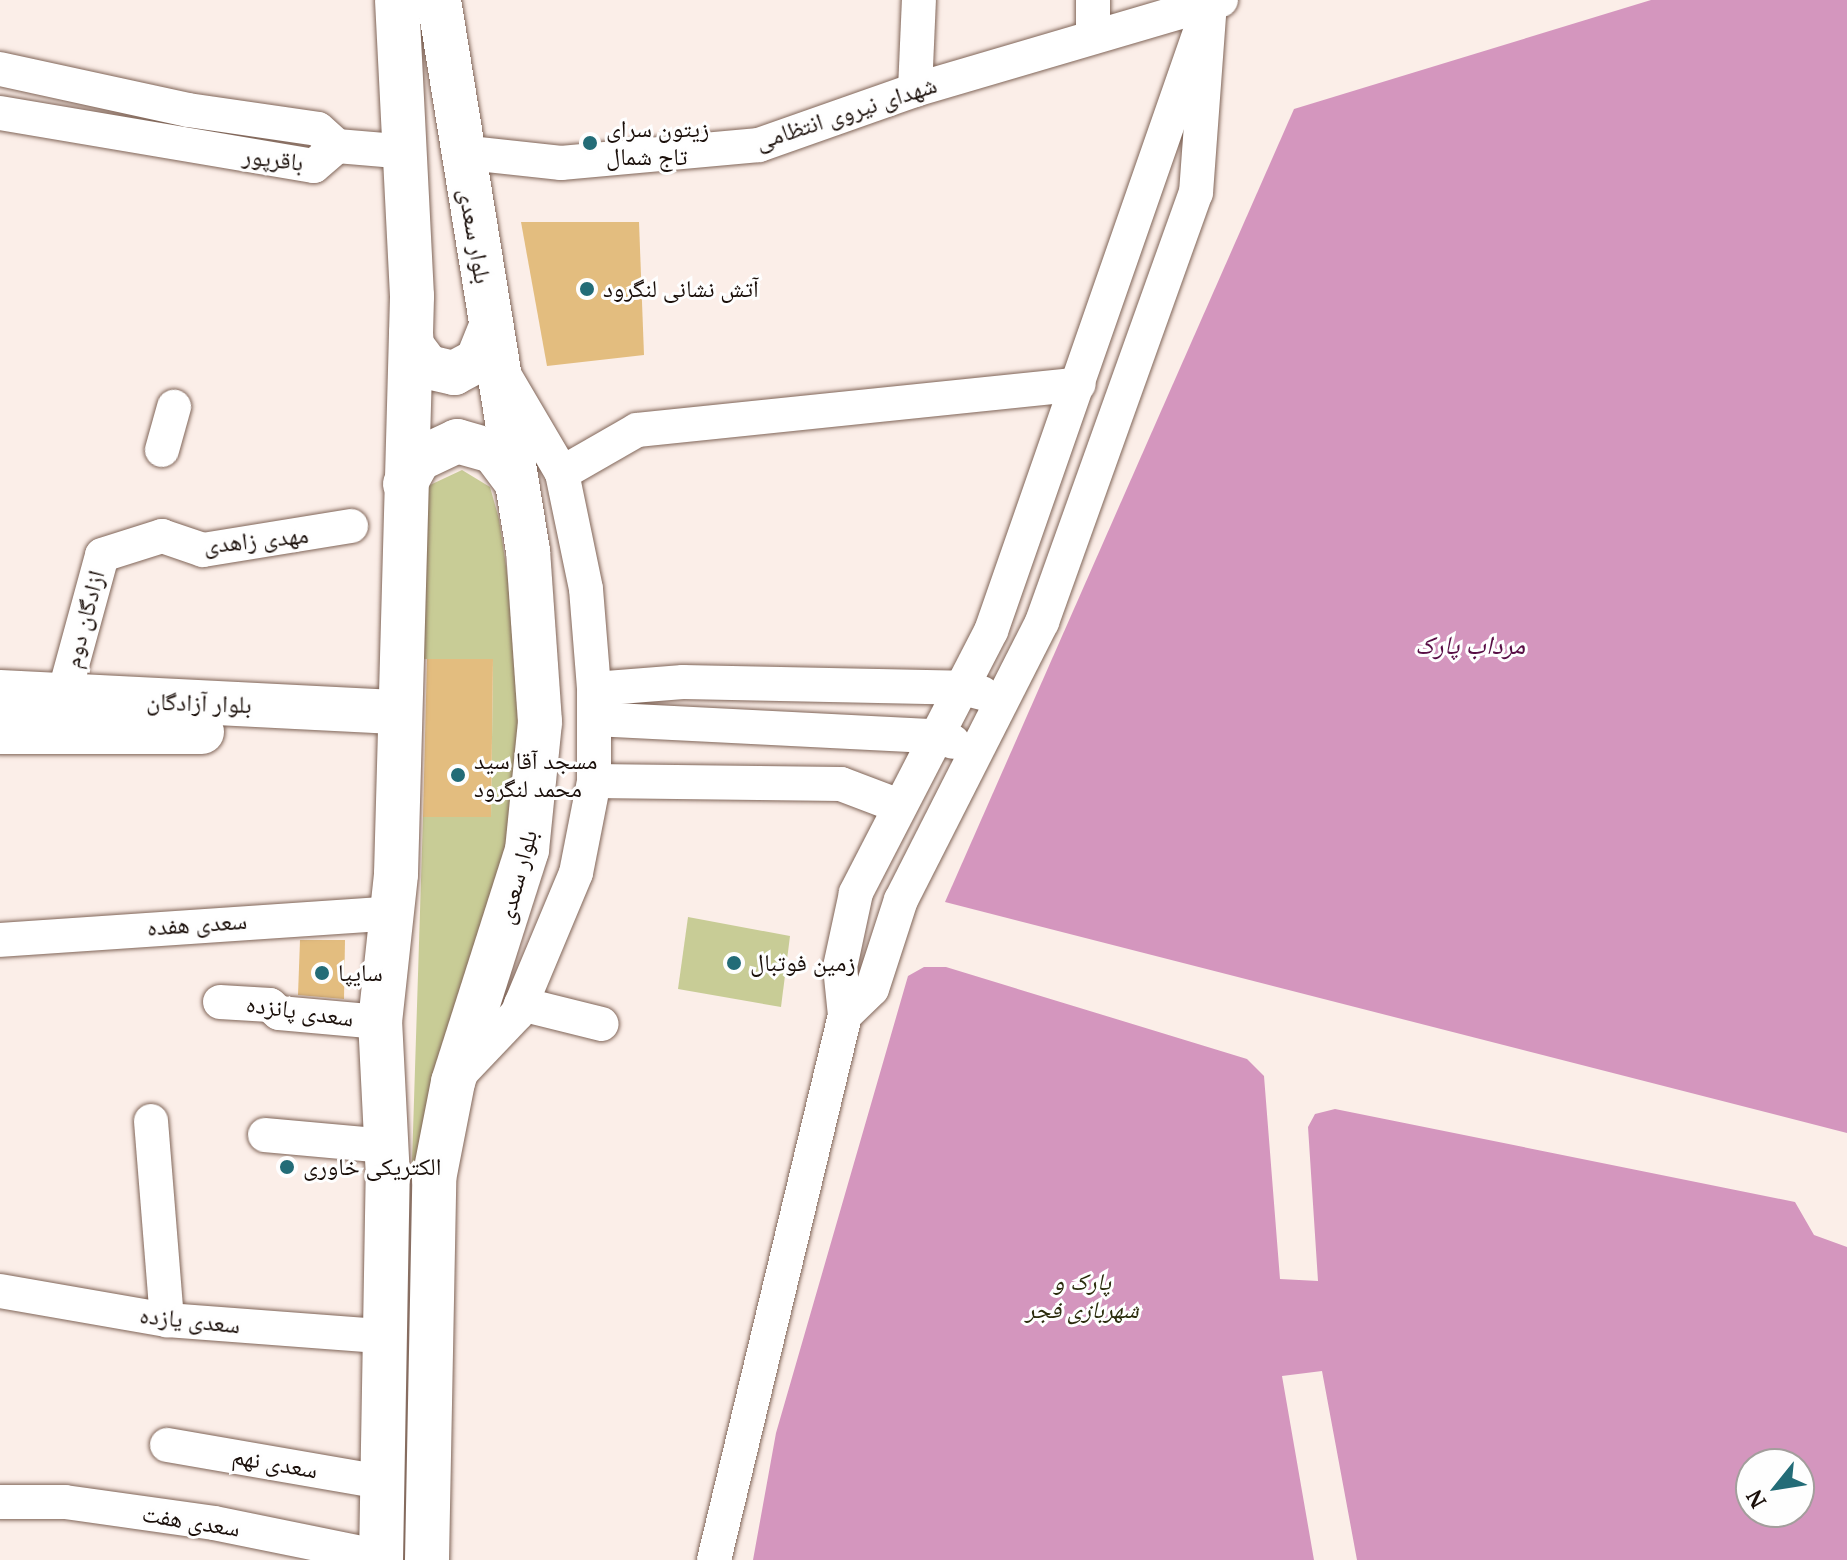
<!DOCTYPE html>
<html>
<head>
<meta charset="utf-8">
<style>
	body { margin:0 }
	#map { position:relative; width:1847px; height:1560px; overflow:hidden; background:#fbeee8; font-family:"PT Serif","Noto Naskh Arabic",serif }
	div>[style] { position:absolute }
	.green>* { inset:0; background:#c8cc96 }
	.water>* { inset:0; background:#d496be }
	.building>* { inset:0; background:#e3bd7f }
	.roads { filter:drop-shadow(0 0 2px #806558) drop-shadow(0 0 2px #806558) }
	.minor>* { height:34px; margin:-17px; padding:0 17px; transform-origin:17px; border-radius:17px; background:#fff }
	.highway>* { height:44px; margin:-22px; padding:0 22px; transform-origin:22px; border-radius:22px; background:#fff }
	.dots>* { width:22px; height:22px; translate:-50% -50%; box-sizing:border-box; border:4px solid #fefefe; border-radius:50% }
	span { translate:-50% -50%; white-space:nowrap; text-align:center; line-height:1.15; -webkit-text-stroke:6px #fefefe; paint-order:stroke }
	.street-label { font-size:24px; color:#1a0f0a }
	.poi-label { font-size:24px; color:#1a0f0a }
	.left { translate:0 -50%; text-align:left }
	.park-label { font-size:24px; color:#2a2b0c; font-style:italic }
	.water-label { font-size:26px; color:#570d44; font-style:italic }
	.north { position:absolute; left:1735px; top:1448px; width:80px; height:80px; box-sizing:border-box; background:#fefefe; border:2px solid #a39e9c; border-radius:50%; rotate:240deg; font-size:22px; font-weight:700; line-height:32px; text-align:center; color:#1a0f0a }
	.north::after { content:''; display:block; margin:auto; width:28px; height:36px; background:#236c77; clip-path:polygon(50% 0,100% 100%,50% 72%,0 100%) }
</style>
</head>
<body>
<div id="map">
	<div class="green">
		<i style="clip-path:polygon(462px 470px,490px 487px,499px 519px,524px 687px,522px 791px,420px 1166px,412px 1163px,423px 817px,491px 817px,493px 660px,420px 659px,420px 505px,430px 485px)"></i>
		<i style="clip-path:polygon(688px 917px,790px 936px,781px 1007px,678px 989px)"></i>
	</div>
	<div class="water">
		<i style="clip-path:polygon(1651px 0,1847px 0,1847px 1133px,945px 902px,1294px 109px)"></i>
		<i style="clip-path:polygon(evenodd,924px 967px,946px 967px,1247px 1059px,1264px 1076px,1280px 1279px,1318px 1281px,1308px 1127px,1315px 1114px,1335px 1109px,1795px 1202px,1814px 1235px,1847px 1247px,1847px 1560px,1357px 1560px,1322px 1371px,1282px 1376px,1314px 1560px,753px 1560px,776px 1433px,908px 976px,924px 967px,1799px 1464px,1799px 1512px,1751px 1512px,1751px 1464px,1799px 1464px)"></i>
	</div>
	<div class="building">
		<i style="clip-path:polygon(521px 222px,639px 222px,644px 355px,547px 366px)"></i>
		<i style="clip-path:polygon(427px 659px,493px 659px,491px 817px,423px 817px)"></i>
		<i style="clip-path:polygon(300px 940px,345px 940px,344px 999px,298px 995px)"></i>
	</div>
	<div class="roads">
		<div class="minor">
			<i style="left:1210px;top:3px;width:665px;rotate:109.22deg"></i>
			<i style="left:991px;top:631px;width:295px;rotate:117.3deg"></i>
			<i style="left:856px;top:893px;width:76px;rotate:102.2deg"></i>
			<i style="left:840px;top:967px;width:48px;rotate:84.1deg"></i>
			<i style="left:845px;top:1015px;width:37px;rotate:-44deg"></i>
			<i style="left:872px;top:989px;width:94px;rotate:-72deg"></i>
			<i style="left:901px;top:900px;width:312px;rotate:-63.1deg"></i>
			<i style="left:1042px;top:622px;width:456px;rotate:-70.3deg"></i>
			<i style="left:1196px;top:193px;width:191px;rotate:-85.8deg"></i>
			<i style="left:1210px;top:3px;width:3px;rotate:-72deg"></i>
			<i style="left:1093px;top:37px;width:37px;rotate:-90deg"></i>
			<i style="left:0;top:69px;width:192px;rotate:12.3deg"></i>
			<i style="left:188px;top:110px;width:131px;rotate:8.3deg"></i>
			<i style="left:318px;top:129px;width:25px;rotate:42deg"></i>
			<i style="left:915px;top:90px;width:90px;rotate:-87.5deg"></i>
			<i style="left:0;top:113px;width:318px;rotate:9.6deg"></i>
			<i style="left:314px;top:166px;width:30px;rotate:-41deg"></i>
			<i style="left:337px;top:146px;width:71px;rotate:4.8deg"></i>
			<i style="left:460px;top:152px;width:102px;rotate:6.2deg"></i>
			<i style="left:561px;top:163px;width:199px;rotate:-5.2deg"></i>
			<i style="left:759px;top:145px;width:165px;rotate:-19.4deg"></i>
			<i style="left:915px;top:90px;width:319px;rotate:-16.4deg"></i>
			<i style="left:505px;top:376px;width:113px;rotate:59.6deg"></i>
			<i style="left:562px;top:473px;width:118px;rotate:78.3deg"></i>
			<i style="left:586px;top:589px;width:100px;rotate:85.4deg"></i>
			<i style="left:594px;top:689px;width:92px;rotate:90deg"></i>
			<i style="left:162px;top:450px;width:45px;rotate:-74.4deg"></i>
			<i style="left:562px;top:473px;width:86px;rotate:-29.8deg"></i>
			<i style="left:637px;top:430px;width:444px;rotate:-5.9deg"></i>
			<i style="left:594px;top:689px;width:89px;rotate:-4.5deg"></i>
			<i style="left:683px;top:682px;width:280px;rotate:1.2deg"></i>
			<i style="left:963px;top:688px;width:20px;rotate:15deg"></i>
			<i style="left:63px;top:698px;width:148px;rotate:-74.7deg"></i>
			<i style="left:102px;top:555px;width:63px;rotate:-17.6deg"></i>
			<i style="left:162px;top:536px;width:43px;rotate:18.9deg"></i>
			<i style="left:203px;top:550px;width:150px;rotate:-9.2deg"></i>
			<i style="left:594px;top:719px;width:341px;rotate:2.9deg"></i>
			<i style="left:935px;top:736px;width:19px;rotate:18deg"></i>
			<i style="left:0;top:940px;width:395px;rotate:-3.9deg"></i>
			<i style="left:220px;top:1002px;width:50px;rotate:3.4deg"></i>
			<i style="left:270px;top:1005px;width:12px;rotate:42deg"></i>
			<i style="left:279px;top:1013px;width:101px;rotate:5.1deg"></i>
			<i style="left:521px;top:1004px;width:83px;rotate:13.9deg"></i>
			<i style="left:456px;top:1078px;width:88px;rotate:-46.4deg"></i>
			<i style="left:517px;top:1014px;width:153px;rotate:-67.3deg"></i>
			<i style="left:576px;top:873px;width:94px;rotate:-78.9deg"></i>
			<i style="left:594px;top:781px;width:247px;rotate:0.7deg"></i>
			<i style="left:841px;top:784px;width:62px;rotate:20.8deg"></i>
			<i style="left:151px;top:1121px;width:200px;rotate:85.4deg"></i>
			<i style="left:265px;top:1135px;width:121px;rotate:5.2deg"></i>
			<i style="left:0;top:1291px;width:169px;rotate:9.9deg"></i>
			<i style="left:167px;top:1320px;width:216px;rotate:4.3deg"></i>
			<i style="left:167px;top:1445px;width:218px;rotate:9.8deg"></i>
			<i style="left:0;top:1502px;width:65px"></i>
			<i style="left:65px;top:1502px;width:150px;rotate:8deg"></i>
			<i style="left:214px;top:1523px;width:170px;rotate:11.5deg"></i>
			<i style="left:714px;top:1560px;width:561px;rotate:-76.48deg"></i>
		</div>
		<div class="highway">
			<i style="left:411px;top:333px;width:13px;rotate:86deg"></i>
			<i style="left:412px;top:346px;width:26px;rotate:53deg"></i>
			<i style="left:428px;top:367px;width:27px;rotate:13deg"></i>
			<i style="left:454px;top:373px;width:26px;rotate:-28deg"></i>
			<i style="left:477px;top:361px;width:35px;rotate:-68deg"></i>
			<i style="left:405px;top:484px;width:29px;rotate:-61deg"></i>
			<i style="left:419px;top:459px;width:42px;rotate:-25.3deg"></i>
			<i style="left:457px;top:441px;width:37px;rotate:16deg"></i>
			<i style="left:493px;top:451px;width:39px;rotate:53deg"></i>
			<i style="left:0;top:692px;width:400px;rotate:2.9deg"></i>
			<i style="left:0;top:732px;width:202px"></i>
			<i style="left:381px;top:1560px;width:382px;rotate:-89deg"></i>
			<i style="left:388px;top:1178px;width:156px;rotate:-92.9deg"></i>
			<i style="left:380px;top:1022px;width:149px;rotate:-83.8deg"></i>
			<i style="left:396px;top:874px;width:578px;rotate:-88.41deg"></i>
			<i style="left:412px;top:296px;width:296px;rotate:-92.9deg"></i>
			<i style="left:427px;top:1560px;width:381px;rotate:-88.9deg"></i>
			<i style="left:434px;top:1179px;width:99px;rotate:-78.9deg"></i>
			<i style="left:453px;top:1082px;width:244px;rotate:-72.3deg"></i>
			<i style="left:527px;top:850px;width:129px;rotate:-84.2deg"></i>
			<i style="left:540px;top:722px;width:171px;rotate:-94deg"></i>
			<i style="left:528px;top:551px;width:558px;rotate:-99.18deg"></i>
		</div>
	</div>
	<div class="dots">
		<i style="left:590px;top:143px;background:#236c77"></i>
		<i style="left:587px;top:289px;background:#236c77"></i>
		<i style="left:458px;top:775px;background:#236c77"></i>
		<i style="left:734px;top:963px;background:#236c77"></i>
		<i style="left:322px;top:973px;background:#236c77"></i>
		<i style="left:287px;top:1167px;background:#236c77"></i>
	</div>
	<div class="street-label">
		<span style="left:846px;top:113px;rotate:-18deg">شهدای نیروی انتظامی</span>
		<span style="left:273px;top:159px;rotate:7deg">باقرپور</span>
		<span style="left:475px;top:236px;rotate:80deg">بلوار سعدی</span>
		<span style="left:256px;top:540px;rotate:-6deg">مهدی زاهدی</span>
		<span style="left:84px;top:619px;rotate:-75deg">ازادگان دوم</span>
		<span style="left:199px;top:703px;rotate:2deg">بلوار آزادگان</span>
		<span style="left:517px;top:877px;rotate:-75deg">بلوار سعدی</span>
		<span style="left:197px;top:924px;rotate:-4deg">سعدی هفده</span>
		<span style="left:300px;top:1011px;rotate:8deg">سعدی پانزده</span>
		<span style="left:190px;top:1320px;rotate:6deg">سعدی یازده</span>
		<span style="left:275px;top:1463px;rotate:10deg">سعدی نهم</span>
		<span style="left:191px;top:1521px;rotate:9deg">سعدی هفت</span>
	</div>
	<div class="poi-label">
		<span class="left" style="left:606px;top:143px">زیتون سرای<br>تاج شمال</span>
		<span class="left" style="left:603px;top:289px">آتش نشانی لنگرود</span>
		<span class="left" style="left:474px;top:775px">مسجد آقا سید<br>محمد لنگرود</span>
		<span class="left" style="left:750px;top:963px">زمین فوتبال</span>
		<span class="left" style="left:338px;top:973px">سایپا</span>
		<span class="left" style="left:303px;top:1167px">الکتریکی خاوری</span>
	</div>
	<div class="park-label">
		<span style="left:1082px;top:1296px">پارک و<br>شهربازی فجر</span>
	</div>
	<div class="water-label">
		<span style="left:1470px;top:645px">مرداب پارک</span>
	</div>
	<div class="north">N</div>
</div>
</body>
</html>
